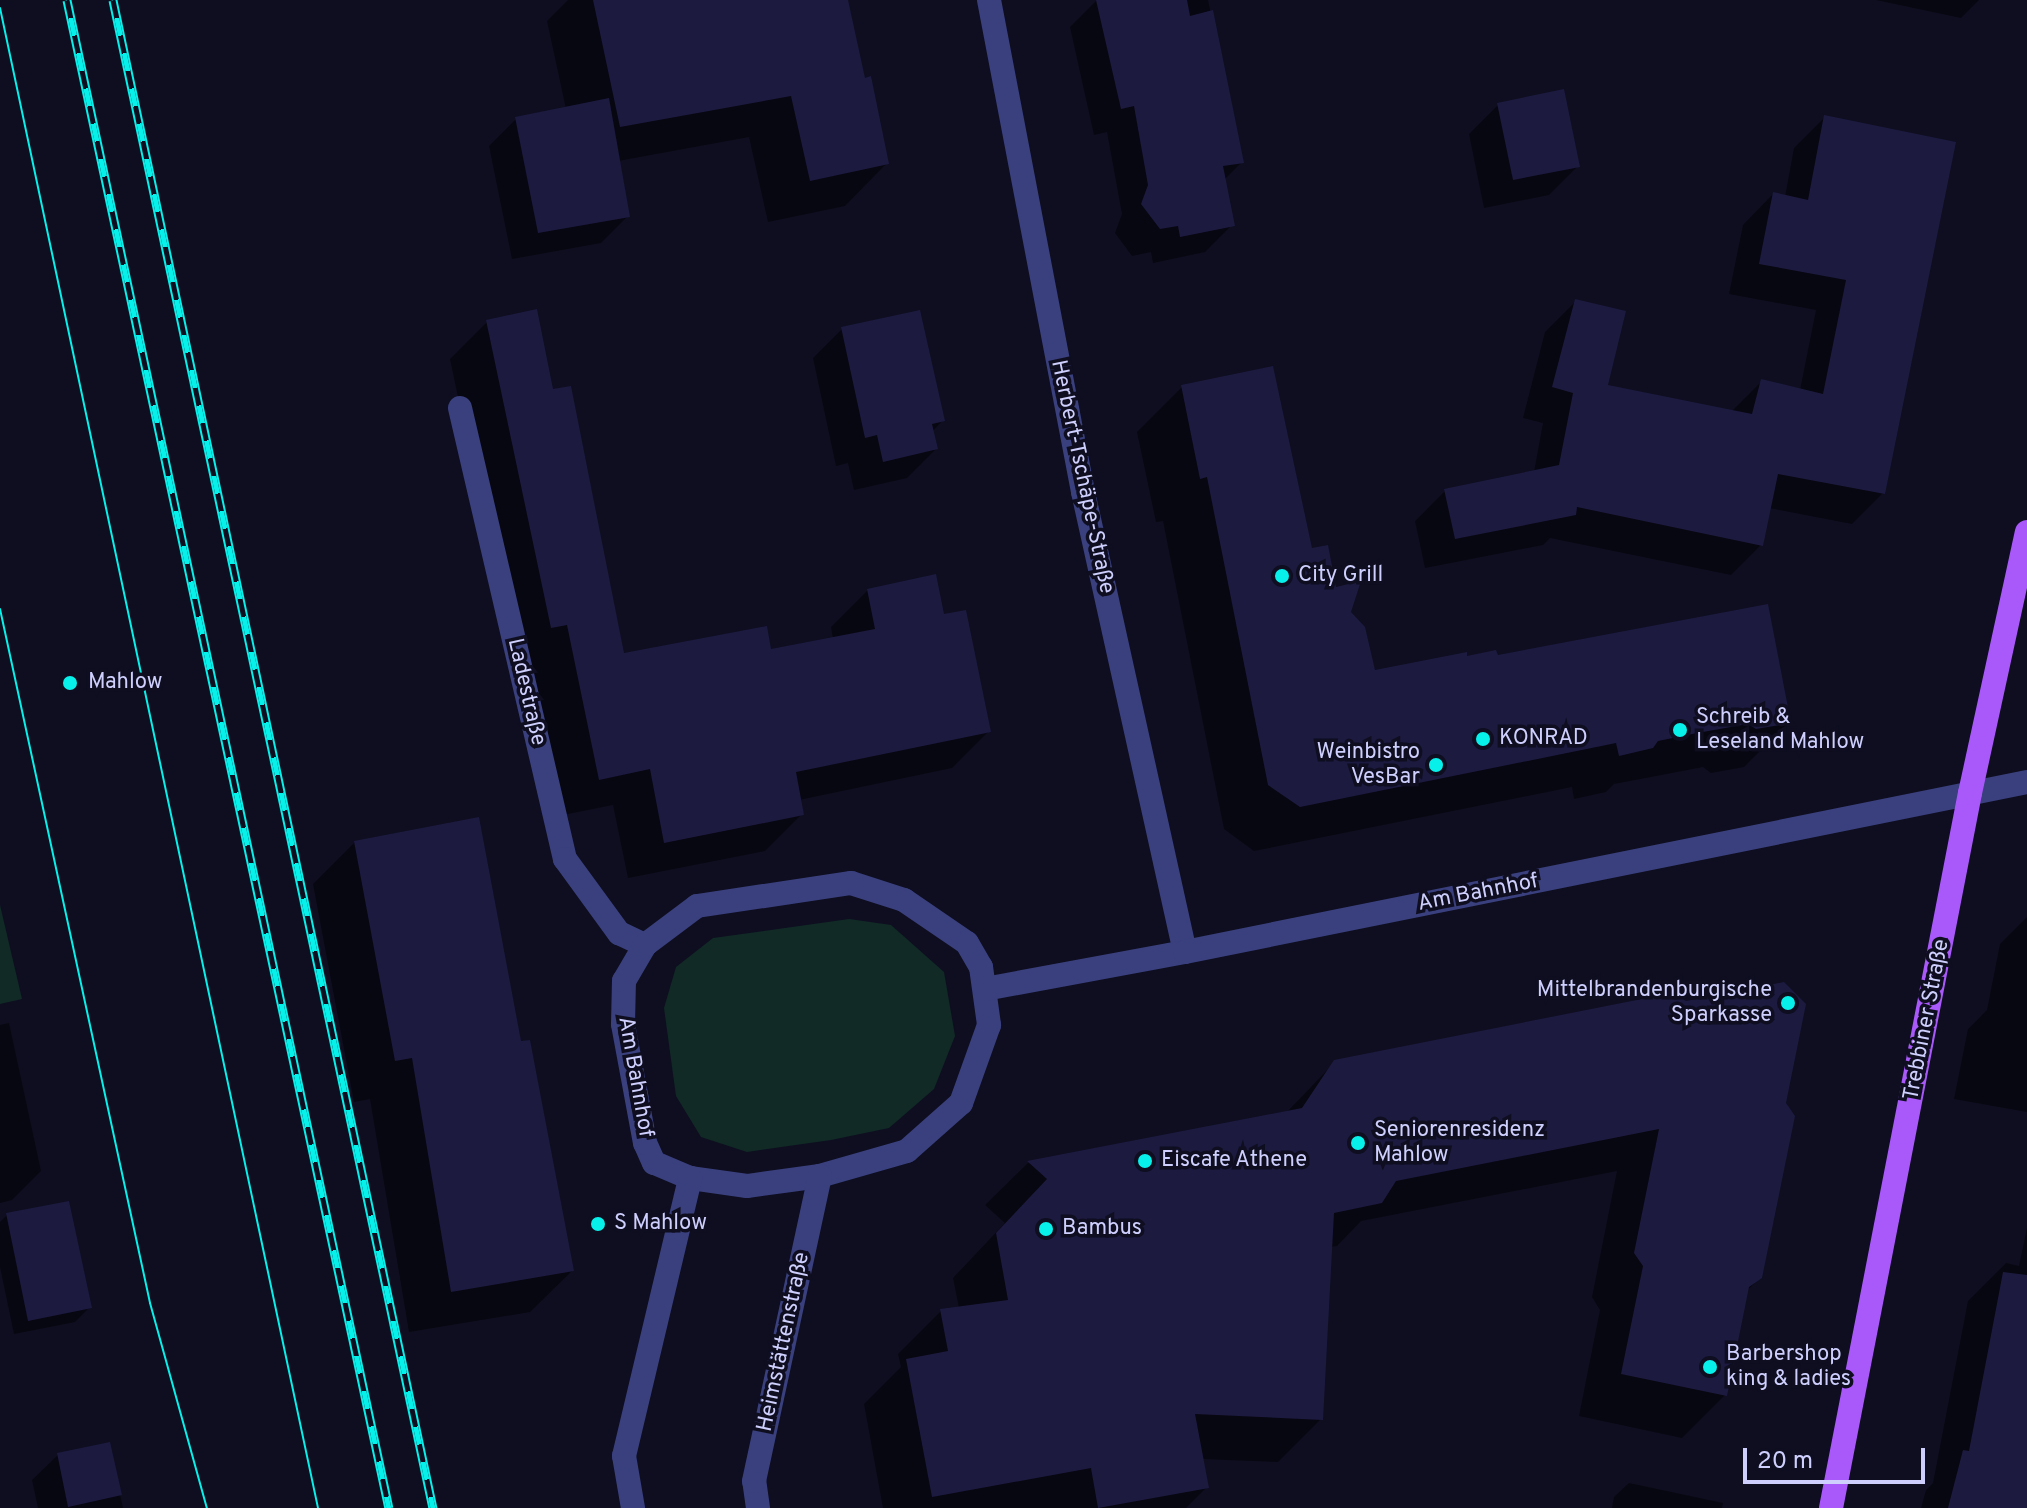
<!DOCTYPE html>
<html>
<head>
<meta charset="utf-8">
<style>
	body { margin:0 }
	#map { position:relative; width:2027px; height:1508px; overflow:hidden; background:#0e0e20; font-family:Overpass,sans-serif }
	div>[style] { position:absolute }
	.green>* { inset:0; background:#112a26 }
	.shadow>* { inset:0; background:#0007 }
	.building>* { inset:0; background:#1d1a40 }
	.minor>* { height:24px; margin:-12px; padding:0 12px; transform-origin:12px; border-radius:12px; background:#3a407e }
	.major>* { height:24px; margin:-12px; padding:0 12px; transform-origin:12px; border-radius:12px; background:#a959fa }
	.tram>* { height:2px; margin:-1px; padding:0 1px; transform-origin:1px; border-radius:1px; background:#08f0ea }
	.rail>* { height:9px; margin-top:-4.5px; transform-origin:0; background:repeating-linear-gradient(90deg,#0e0e20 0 18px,#08f0ea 0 36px); box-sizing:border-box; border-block:2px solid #08f0ea }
	.dots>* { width:22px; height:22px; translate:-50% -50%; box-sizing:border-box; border:4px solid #0e0e20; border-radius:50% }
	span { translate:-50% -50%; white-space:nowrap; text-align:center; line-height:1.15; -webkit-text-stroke:7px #0e0e20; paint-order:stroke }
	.street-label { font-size:22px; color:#cecffd }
	.poi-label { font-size:22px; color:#cecffd }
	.left { translate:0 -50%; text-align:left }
	.right { translate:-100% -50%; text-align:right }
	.scale { position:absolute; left:1743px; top:1448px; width:182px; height:36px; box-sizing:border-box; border:4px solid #cecffd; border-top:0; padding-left:10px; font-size:24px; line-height:28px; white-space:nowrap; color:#cecffd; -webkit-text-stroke:6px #0e0e20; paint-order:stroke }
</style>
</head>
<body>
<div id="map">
	<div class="green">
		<i style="clip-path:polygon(0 905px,22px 999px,0 1004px)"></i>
		<i style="clip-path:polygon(849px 919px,891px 925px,944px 972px,955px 1036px,934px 1089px,889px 1128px,831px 1140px,747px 1152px,701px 1137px,676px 1096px,664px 1008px,676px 967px,713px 938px)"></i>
	</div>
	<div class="shadow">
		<i style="clip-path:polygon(568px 0,846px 0,863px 80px,887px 163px,845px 206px,768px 222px,749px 137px,618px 161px,628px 216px,601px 243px,512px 259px,489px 146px,516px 119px,566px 109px,547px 21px)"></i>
		<i style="clip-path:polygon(1097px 0,1208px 0,1242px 162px,1224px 180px,1232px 225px,1205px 252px,1153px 263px,1151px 252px,1132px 256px,1115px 233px,1122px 214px,1107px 132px,1094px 135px,1070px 27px)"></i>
		<i style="clip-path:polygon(1876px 0,1979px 0,1961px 18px)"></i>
		<i style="clip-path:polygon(1498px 105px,1578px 166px,1549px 195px,1484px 208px,1469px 134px)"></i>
		<i style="clip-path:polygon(1825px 117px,1883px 493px,1852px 524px,1769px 508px,1761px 545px,1731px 575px,1550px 538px,1543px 545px,1425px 568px,1415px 521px,1445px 491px,1534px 472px,1543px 423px,1523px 418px,1545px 332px,1576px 301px,1605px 387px,1731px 412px,1762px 381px,1800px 390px,1816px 310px,1729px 294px,1743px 225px,1773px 194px,1785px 197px,1794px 148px)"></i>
		<i style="clip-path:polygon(487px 322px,551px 392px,622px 656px,770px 652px,833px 639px,831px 627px,868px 590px,942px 617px,989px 731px,952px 768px,799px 800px,802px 814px,765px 851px,628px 878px,613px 805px,563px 815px,514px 664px,450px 359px)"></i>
		<i style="clip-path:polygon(842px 329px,943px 420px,932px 432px,936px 449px,907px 478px,854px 490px,848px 463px,836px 466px,813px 358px)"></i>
		<i style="clip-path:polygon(1182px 387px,1310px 550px,1349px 613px,1374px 673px,1466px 658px,1496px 657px,1789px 722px,1744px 767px,1711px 773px,1703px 767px,1651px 777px,1614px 784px,1606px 792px,1574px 799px,1572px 787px,1254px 851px,1224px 829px,1163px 521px,1156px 522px,1137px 432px)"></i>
		<i style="clip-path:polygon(355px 842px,519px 1044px,572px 1271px,530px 1312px,409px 1332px,370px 1099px,354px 1102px,313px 884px)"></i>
		<i style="clip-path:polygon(2027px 917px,2027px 1112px,1954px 1099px,1968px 1029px,1987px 1010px,2000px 944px)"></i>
		<i style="clip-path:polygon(9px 1023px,41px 1171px,12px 1200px,0 1203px,0 1025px)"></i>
		<i style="clip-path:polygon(1335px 1062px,1784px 1103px,1760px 1277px,1746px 1292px,1725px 1395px,1682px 1438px,1579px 1416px,1600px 1310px,1592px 1297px,1617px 1171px,1361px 1221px,1337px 1246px,1330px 1247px,1321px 1419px,1278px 1462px,1202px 1459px,1207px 1487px,1186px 1508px,883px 1508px,864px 1404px,901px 1367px,898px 1354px,941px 1311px,959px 1308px,953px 1278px,1005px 1223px,985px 1205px,1028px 1163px,1286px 1113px)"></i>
		<i style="clip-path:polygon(7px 1215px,90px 1307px,75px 1322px,14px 1334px,0 1267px,0 1222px)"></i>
		<i style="clip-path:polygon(2027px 1228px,2027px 1508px,1921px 1508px,1926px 1490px,1933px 1483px,1968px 1301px,2006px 1263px,2019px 1266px)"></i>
		<i style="clip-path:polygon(109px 1444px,123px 1508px,38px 1508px,32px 1480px,58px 1455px)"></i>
		<i style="clip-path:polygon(1629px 1483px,1723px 1503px,1722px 1508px,1612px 1508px,1614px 1497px)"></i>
	</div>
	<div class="building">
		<i style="clip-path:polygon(593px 0,848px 0,865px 78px,871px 76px,889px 164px,810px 181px,791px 96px,620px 127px)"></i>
		<i style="clip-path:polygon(1096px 0,1187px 0,1190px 16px,1213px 10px,1244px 163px,1223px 166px,1235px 226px,1180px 237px,1178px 226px,1160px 229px,1141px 204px,1148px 185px,1134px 106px,1121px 109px)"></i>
		<i style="clip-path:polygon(1564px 89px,1580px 167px,1513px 180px,1497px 103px)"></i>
		<i style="clip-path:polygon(609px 98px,630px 217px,538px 233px,515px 117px)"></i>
		<i style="clip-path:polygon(1824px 115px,1956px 142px,1885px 494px,1778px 474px,1763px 546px,1577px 507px,1576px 515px,1455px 539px,1444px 489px,1559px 465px,1573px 393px,1552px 387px,1575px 299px,1626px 311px,1608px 385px,1752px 414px,1761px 379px,1823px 394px,1846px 280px,1759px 264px,1773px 192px,1808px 200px)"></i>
		<i style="clip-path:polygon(537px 309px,553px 389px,571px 386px,624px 653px,767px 626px,771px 649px,875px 629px,867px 589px,936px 574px,944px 614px,966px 610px,991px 732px,796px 772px,804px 815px,664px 843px,650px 769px,599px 780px,567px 625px,551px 628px,486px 320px)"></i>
		<i style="clip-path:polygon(920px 310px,945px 421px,932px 424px,938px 449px,883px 462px,877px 435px,865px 438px,841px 327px)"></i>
		<i style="clip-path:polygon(1273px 366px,1312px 548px,1328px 545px,1336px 587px,1361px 581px,1351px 612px,1365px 627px,1375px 670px,1467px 652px,1467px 656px,1496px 650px,1498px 655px,1768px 604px,1791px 723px,1756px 729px,1748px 724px,1697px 733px,1658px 741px,1653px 748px,1619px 756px,1616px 743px,1300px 807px,1268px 785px,1207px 477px,1200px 479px,1181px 385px)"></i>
		<i style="clip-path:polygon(479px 817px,521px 1041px,530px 1040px,574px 1271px,451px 1292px,412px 1058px,395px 1061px,354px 841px)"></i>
		<i style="clip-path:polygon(1784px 982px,1806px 1004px,1786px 1103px,1795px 1116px,1762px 1278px,1749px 1287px,1727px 1396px,1621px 1374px,1643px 1266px,1634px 1253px,1659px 1129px,1396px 1181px,1382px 1203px,1334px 1213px,1323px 1420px,1195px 1414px,1209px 1488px,1098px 1508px,1091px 1468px,932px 1497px,906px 1359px,948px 1351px,940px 1309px,1008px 1300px,996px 1233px,1047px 1179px,1027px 1161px,1302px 1108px,1334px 1060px,1672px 993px,1686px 1001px)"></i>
		<i style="clip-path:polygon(69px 1201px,92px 1308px,28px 1321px,6px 1213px)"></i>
		<i style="clip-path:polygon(2003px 1272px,2027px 1275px,2027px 1508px,1948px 1508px,1963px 1450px,1969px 1451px)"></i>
		<i style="clip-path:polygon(110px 1442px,122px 1495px,68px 1507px,57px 1453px)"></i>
	</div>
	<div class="minor">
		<i style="left:989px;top:0;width:501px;rotate:79.18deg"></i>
		<i style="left:1083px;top:492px;width:471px;rotate:77.5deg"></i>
		<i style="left:460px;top:408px;width:463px;rotate:76.9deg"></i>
		<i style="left:565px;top:859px;width:92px;rotate:53.9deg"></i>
		<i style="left:619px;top:933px;width:29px;rotate:25deg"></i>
		<i style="left:851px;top:883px;width:56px;rotate:17.8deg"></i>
		<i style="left:904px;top:900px;width:76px;rotate:34.3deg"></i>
		<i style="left:967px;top:943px;width:28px;rotate:60deg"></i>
		<i style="left:981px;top:967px;width:59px;rotate:82.1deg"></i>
		<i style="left:989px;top:1025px;width:83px;rotate:109.7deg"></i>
		<i style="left:961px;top:1103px;width:72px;rotate:138.4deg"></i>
		<i style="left:907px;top:1151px;width:91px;rotate:164deg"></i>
		<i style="left:820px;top:1176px;width:74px;rotate:172.2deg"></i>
		<i style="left:747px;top:1186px;width:58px;rotate:-172deg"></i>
		<i style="left:690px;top:1178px;width:39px;rotate:-157deg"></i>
		<i style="left:654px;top:1163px;width:22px;rotate:-114deg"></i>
		<i style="left:645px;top:1143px;width:121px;rotate:-100.5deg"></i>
		<i style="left:623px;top:1024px;width:43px;rotate:-88.7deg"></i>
		<i style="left:624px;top:981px;width:42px;rotate:-59.7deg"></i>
		<i style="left:645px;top:945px;width:65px;rotate:-36.9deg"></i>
		<i style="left:697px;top:906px;width:156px;rotate:-8.5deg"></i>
		<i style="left:985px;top:989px;width:203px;rotate:-10.5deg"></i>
		<i style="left:1185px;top:952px;width:859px;rotate:-11.41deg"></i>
		<i style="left:633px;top:1508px;width:53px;rotate:-99.8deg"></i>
		<i style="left:624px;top:1456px;width:286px;rotate:-76.6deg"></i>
		<i style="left:758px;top:1508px;width:27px;rotate:-98deg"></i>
		<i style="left:754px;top:1481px;width:312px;rotate:-77.8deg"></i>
	</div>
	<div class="major">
		<i style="left:1831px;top:1508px;width:728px;rotate:-79deg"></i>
		<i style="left:1970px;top:793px;width:267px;rotate:-77.7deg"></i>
	</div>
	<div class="tram">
		<i style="left:0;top:8px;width:1533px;rotate:78.03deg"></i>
		<i style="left:0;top:609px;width:710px;rotate:77.8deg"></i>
		<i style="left:150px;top:1303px;width:213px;rotate:74.5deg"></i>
	</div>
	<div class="rail">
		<i style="left:67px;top:0;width:1542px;rotate:77.95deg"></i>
		<i style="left:113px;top:0;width:1542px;rotate:78.02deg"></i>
	</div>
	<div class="dots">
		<i style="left:1282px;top:576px;background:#08f0ea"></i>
		<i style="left:70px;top:683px;background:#08f0ea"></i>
		<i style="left:1680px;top:730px;background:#08f0ea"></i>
		<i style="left:1483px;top:739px;background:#08f0ea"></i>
		<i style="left:1436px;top:765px;background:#08f0ea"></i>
		<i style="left:1788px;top:1003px;background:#08f0ea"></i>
		<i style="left:1358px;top:1143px;background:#08f0ea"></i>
		<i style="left:1145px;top:1161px;background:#08f0ea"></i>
		<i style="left:598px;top:1224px;background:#08f0ea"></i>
		<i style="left:1046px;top:1229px;background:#08f0ea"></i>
		<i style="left:1710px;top:1367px;background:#08f0ea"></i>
	</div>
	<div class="street-label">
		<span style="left:1082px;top:477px;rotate:78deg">Herbert-Tschäpe-Straße</span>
		<span style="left:526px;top:692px;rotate:77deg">Ladestraße</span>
		<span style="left:1478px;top:893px;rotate:-11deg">Am Bahnhof</span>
		<span style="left:1927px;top:1020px;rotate:-79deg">Trebbiner Straße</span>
		<span style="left:635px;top:1077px;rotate:80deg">Am Bahnhof</span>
		<span style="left:784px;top:1342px;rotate:-78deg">Heimstättenstraße</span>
	</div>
	<div class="poi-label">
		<span class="left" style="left:1298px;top:576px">City Grill</span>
		<span class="left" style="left:88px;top:683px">Mahlow</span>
		<span class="left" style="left:1696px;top:730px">Schreib &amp;<br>Leseland Mahlow</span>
		<span class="left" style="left:1499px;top:739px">KONRAD</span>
		<span class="right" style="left:1420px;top:765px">Weinbistro<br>VesBar</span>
		<span class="right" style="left:1772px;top:1003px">Mittelbrandenburgische<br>Sparkasse</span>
		<span class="left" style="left:1374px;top:1143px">Seniorenresidenz<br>Mahlow</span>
		<span class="left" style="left:1161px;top:1161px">Eiscafe Athene</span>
		<span class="left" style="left:614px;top:1224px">S Mahlow</span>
		<span class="left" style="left:1062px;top:1229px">Bambus</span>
		<span class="left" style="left:1726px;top:1367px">Barbershop<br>king &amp; ladies</span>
	</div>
	<div class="scale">20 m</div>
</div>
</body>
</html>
